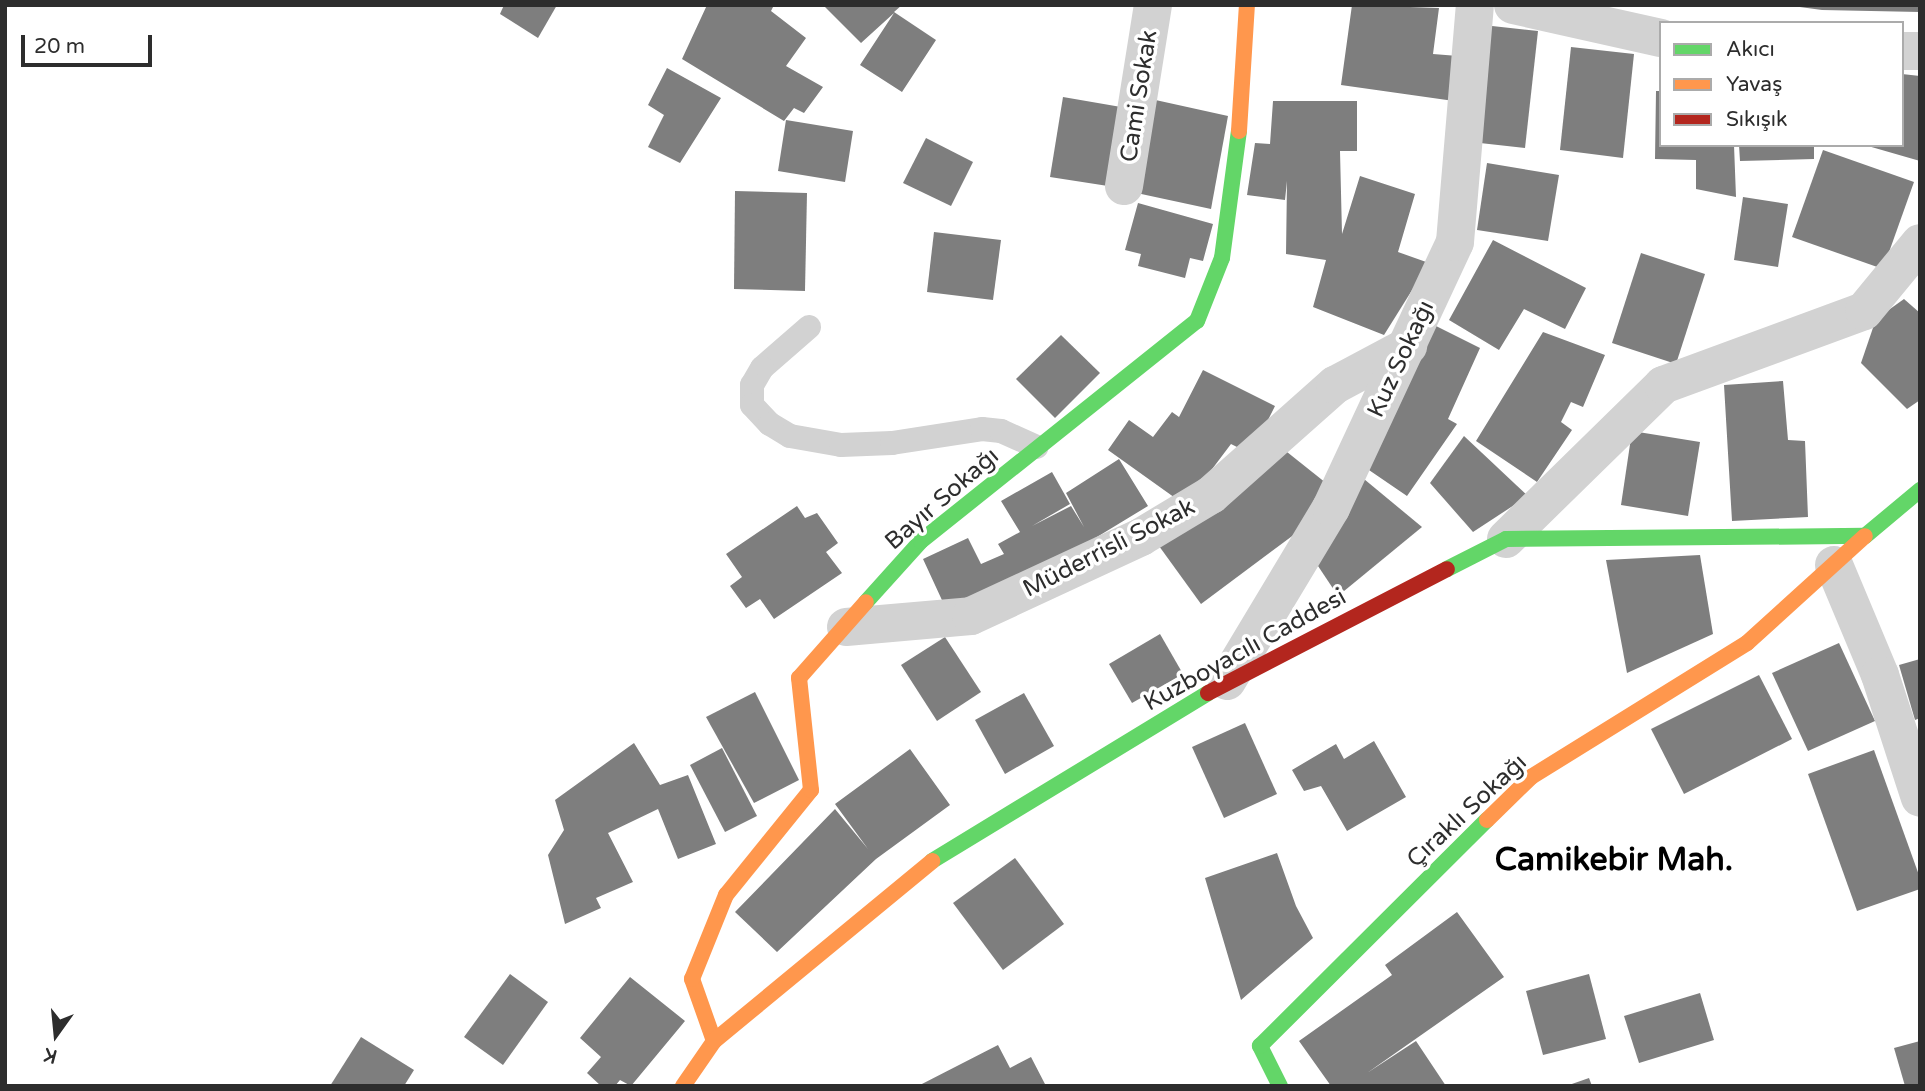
<!DOCTYPE html>
<html>
<head>
<meta charset="utf-8">
<style>
	body { margin:0 }
	#map { position:relative; width:1925px; height:1091px; overflow:hidden; background:#fff; font-family:"Varela Round",sans-serif }
	div>[style] { position:absolute }
	.building>* { inset:0; background:#7e7e7e }
	.lane>* { height:24px; margin:-12px; padding:0 12px; transform-origin:12px; border-radius:12px; background:#d2d2d2 }
	.street>* { height:38px; margin:-19px; padding:0 19px; transform-origin:19px; border-radius:19px; background:#d2d2d2 }
	.fast>* { height:16px; margin:-8px; padding:0 8px; transform-origin:8px; border-radius:8px; background:#63d668 }
	.slow>* { height:16px; margin:-8px; padding:0 8px; transform-origin:8px; border-radius:8px; background:#ff974d }
	.jam>* { height:16px; margin:-8px; padding:0 8px; transform-origin:8px; border-radius:8px; background:#b3261e }
	span { translate:-50% -50%; white-space:nowrap; text-align:center; line-height:1.15; -webkit-text-stroke:7px #fff; paint-order:stroke }
	.street-label { font-size:24px; color:#2d2d2d }
	.district-label { font-size:32px; color:#000; font-weight:700 }
	.frame { position:absolute; inset:0; border:7px solid #2d2d2d; pointer-events:none }
	.legend { position:absolute; left:1659px; top:21px; width:245px; height:126px; box-sizing:border-box; background:#fff; border:2px solid #ababab; margin:0; padding:9px 12px; list-style:none; font-size:21px; color:#2d2d2d }
	.legend li { display:flex; align-items:center; gap:14px; height:35px }
	.legend b { width:35px; border:2px solid #ababab }
	.north { position:absolute; left:21px; top:1000px; width:70px; height:70px; -webkit-text-stroke:5px #fff; paint-order:stroke; rotate:195deg; font-size:19px; font-weight:700; line-height:28px; text-align:center; color:#2d2d2d }
	.north::after { content:''; display:block; margin:auto; width:24px; height:32px; background:#2d2d2d; clip-path:polygon(50% 0,100% 100%,50% 72%,0 100%) }
	.scale { position:absolute; left:21px; top:35px; width:131px; height:32px; box-sizing:border-box; border:4px solid #2d2d2d; border-top:0; padding-left:9px; font-size:21px; line-height:24px; white-space:nowrap; color:#2d2d2d; -webkit-text-stroke:5px #fff; paint-order:stroke }
</style>
</head>
<body>
<div id="map">
	<div class="building">
		<i style="clip-path:polygon(504px 5px,557px 5px,538px 38px,500px 14px)"></i>
		<i style="clip-path:polygon(707px 5px,774px 5px,771px 11px,806px 38px,786px 66px,823px 87px,804px 113px,794px 108px,784px 121px,682px 59px)"></i>
		<i style="clip-path:polygon(823px 5px,902px 5px,894px 12px,936px 40px,902px 92px,860px 65px,894px 13px,861px 43px)"></i>
		<i style="clip-path:polygon(1352px 5px,1439px 8px,1433px 54px,1458px 56px,1454px 101px,1341px 85px)"></i>
		<i style="clip-path:polygon(1785px 5px,1920px 5px,1920px 12px,1822px 10px)"></i>
		<i style="clip-path:polygon(1483px 25px,1538px 31px,1525px 148px,1471px 142px)"></i>
		<i style="clip-path:polygon(1571px 47px,1634px 54px,1623px 158px,1560px 150px)"></i>
		<i style="clip-path:polygon(667px 68px,721px 98px,680px 163px,648px 147px,664px 115px,648px 105px)"></i>
		<i style="clip-path:polygon(1902px 74px,1920px 76px,1920px 161px,1868px 146px,1902px 145px)"></i>
		<i style="clip-path:polygon(1656px 91px,1661px 91px,1661px 145px,1734px 145px,1736px 197px,1696px 189px,1696px 160px,1655px 159px)"></i>
		<i style="clip-path:polygon(1063px 97px,1121px 107px,1108px 186px,1050px 177px)"></i>
		<i style="clip-path:polygon(1151px 99px,1228px 116px,1211px 209px,1132px 192px)"></i>
		<i style="clip-path:polygon(1273px 101px,1357px 101px,1357px 151px,1340px 151px,1342px 234px,1360px 176px,1415px 194px,1398px 252px,1429px 263px,1384px 335px,1313px 307px,1326px 260px,1286px 254px,1287px 181px,1285px 200px,1247px 195px,1255px 143px,1270px 144px)"></i>
		<i style="clip-path:polygon(786px 120px,853px 131px,845px 182px,778px 171px)"></i>
		<i style="clip-path:polygon(926px 138px,973px 162px,951px 206px,903px 183px)"></i>
		<i style="clip-path:polygon(1739px 145px,1814px 145px,1814px 159px,1740px 161px)"></i>
		<i style="clip-path:polygon(1823px 150px,1914px 182px,1883px 269px,1792px 237px)"></i>
		<i style="clip-path:polygon(1487px 163px,1559px 175px,1548px 241px,1477px 230px)"></i>
		<i style="clip-path:polygon(735px 191px,807px 193px,805px 291px,734px 289px)"></i>
		<i style="clip-path:polygon(1743px 197px,1788px 204px,1778px 267px,1734px 260px)"></i>
		<i style="clip-path:polygon(1138px 203px,1213px 224px,1203px 261px,1190px 258px,1185px 278px,1138px 266px,1141px 254px,1125px 250px)"></i>
		<i style="clip-path:polygon(934px 232px,1001px 240px,993px 300px,927px 292px)"></i>
		<i style="clip-path:polygon(1493px 240px,1586px 288px,1565px 329px,1524px 309px,1499px 350px,1449px 320px)"></i>
		<i style="clip-path:polygon(1641px 253px,1705px 274px,1676px 364px,1612px 343px)"></i>
		<i style="clip-path:polygon(1904px 299px,1920px 313px,1920px 400px,1907px 409px,1861px 363px,1876px 319px)"></i>
		<i style="clip-path:polygon(1434px 325px,1480px 348px,1448px 419px,1457px 424px,1407px 496px,1366px 468px)"></i>
		<i style="clip-path:polygon(1543px 332px,1605px 355px,1583px 407px,1571px 402px,1561px 422px,1572px 430px,1537px 482px,1476px 441px)"></i>
		<i style="clip-path:polygon(1061px 335px,1100px 373px,1055px 418px,1016px 379px)"></i>
		<i style="clip-path:polygon(1203px 370px,1275px 406px,1251px 454px,1231px 444px,1185px 505px,1108px 450px,1129px 420px,1153px 437px,1172px 412px,1179px 417px)"></i>
		<i style="clip-path:polygon(1783px 381px,1788px 440px,1805px 441px,1808px 517px,1732px 521px,1724px 385px)"></i>
		<i style="clip-path:polygon(1632px 431px,1700px 442px,1688px 516px,1621px 505px)"></i>
		<i style="clip-path:polygon(1464px 436px,1528px 496px,1473px 532px,1430px 483px)"></i>
		<i style="clip-path:polygon(1282px 448px,1331px 487px,1303px 528px,1201px 604px,1159px 546px)"></i>
		<i style="clip-path:polygon(1119px 459px,1148px 506px,1092px 540px,947px 611px,923px 559px,968px 538px,981px 564px,1004px 554px,998px 544px,1020px 532px,1001px 501px,1052px 472px,1070px 504px,1032px 526px,1071px 506px,1084px 527px,1066px 493px)"></i>
		<i style="clip-path:polygon(1364px 479px,1422px 527px,1338px 596px,1314px 560px)"></i>
		<i style="clip-path:polygon(797px 506px,805px 518px,817px 513px,838px 543px,826px 552px,842px 573px,774px 619px,760px 599px,746px 608px,730px 586px,742px 577px,726px 554px)"></i>
		<i style="clip-path:polygon(1700px 555px,1713px 634px,1627px 673px,1606px 560px)"></i>
		<i style="clip-path:polygon(1160px 634px,1183px 674px,1132px 703px,1109px 664px)"></i>
		<i style="clip-path:polygon(945px 637px,981px 692px,937px 721px,901px 665px)"></i>
		<i style="clip-path:polygon(1839px 643px,1875px 721px,1808px 751px,1772px 673px)"></i>
		<i style="clip-path:polygon(1920px 659px,1920px 718px,1915px 720px,1899px 665px)"></i>
		<i style="clip-path:polygon(1759px 675px,1792px 739px,1684px 794px,1651px 729px)"></i>
		<i style="clip-path:polygon(755px 692px,799px 780px,754px 803px,706px 717px)"></i>
		<i style="clip-path:polygon(1024px 693px,1054px 746px,1005px 774px,975px 720px)"></i>
		<i style="clip-path:polygon(1245px 723px,1277px 794px,1224px 818px,1192px 747px)"></i>
		<i style="clip-path:polygon(1374px 741px,1406px 797px,1347px 831px,1321px 786px,1304px 791px,1292px 770px,1336px 744px,1344px 759px)"></i>
		<i style="clip-path:polygon(634px 743px,660px 785px,688px 775px,716px 844px,678px 859px,658px 809px,608px 833px,633px 882px,596px 898px,601px 908px,565px 924px,548px 855px,564px 830px,555px 800px)"></i>
		<i style="clip-path:polygon(722px 748px,757px 816px,725px 832px,690px 765px)"></i>
		<i style="clip-path:polygon(910px 749px,950px 805px,876px 859px,777px 952px,735px 912px,835px 809px,868px 849px,835px 804px)"></i>
		<i style="clip-path:polygon(1874px 750px,1920px 878px,1920px 889px,1857px 911px,1808px 774px)"></i>
		<i style="clip-path:polygon(1277px 853px,1296px 906px,1313px 938px,1241px 1000px,1205px 878px)"></i>
		<i style="clip-path:polygon(1015px 858px,1064px 924px,1003px 970px,953px 903px)"></i>
		<i style="clip-path:polygon(1457px 912px,1504px 977px,1367px 1073px,1416px 1041px,1446px 1086px,1331px 1086px,1299px 1041px,1392px 975px,1385px 965px)"></i>
		<i style="clip-path:polygon(510px 974px,548px 1002px,503px 1065px,464px 1037px)"></i>
		<i style="clip-path:polygon(1589px 974px,1606px 1039px,1543px 1055px,1526px 991px)"></i>
		<i style="clip-path:polygon(630px 977px,685px 1021px,631px 1086px,620px 1080px,615px 1086px,601px 1086px,587px 1073px,601px 1057px,580px 1038px)"></i>
		<i style="clip-path:polygon(1700px 993px,1714px 1040px,1639px 1063px,1624px 1016px)"></i>
		<i style="clip-path:polygon(361px 1037px,414px 1070px,404px 1086px,330px 1086px)"></i>
		<i style="clip-path:polygon(1920px 1041px,1920px 1086px,1905px 1086px,1894px 1048px)"></i>
		<i style="clip-path:polygon(998px 1045px,1010px 1068px,1031px 1057px,1046px 1086px,918px 1086px)"></i>
		<i style="clip-path:polygon(1589px 1078px,1592px 1086px,1569px 1086px,1569px 1085px)"></i>
	</div>
	<div class="lane">
		<i style="left:809px;top:327px;width:62px;rotate:138.9deg"></i>
		<i style="left:762px;top:368px;width:20px;rotate:120deg"></i>
		<i style="left:752px;top:385px;width:20px;rotate:90deg"></i>
		<i style="left:752px;top:405px;width:26px;rotate:47deg"></i>
		<i style="left:770px;top:424px;width:23px;rotate:31deg"></i>
		<i style="left:790px;top:436px;width:52px;rotate:10deg"></i>
		<i style="left:841px;top:445px;width:51px;rotate:-2.2deg"></i>
		<i style="left:892px;top:443px;width:91px;rotate:-8.8deg"></i>
		<i style="left:982px;top:429px;width:19px;rotate:6deg"></i>
		<i style="left:1001px;top:431px;width:39px;rotate:24deg"></i>
	</div>
	<div class="street">
		<i style="left:1513px;top:5px;width:152px;rotate:12.6deg"></i>
		<i style="left:1902px;top:51px;width:18px"></i>
		<i style="left:1124px;top:186px;width:183px;rotate:-80.9deg"></i>
		<i style="left:1506px;top:539px;width:220px;rotate:-44.4deg"></i>
		<i style="left:1663px;top:385px;width:214px;rotate:-20.2deg"></i>
		<i style="left:1864px;top:311px;width:88px;rotate:-50.5deg"></i>
		<i style="left:1834px;top:565px;width:119px;rotate:67.3deg"></i>
		<i style="left:1880px;top:675px;width:129px;rotate:72deg"></i>
		<i style="left:846px;top:627px;width:125px;rotate:-5deg"></i>
		<i style="left:971px;top:616px;width:187px;rotate:-24.9deg"></i>
		<i style="left:1141px;top:537px;width:82px;rotate:-31deg"></i>
		<i style="left:1211px;top:495px;width:166px;rotate:-41.6deg"></i>
		<i style="left:1335px;top:385px;width:83px;rotate:-28.1deg"></i>
		<i style="left:1227px;top:681px;width:202px;rotate:-59deg"></i>
		<i style="left:1331px;top:508px;width:293px;rotate:-65deg"></i>
		<i style="left:1455px;top:242px;width:238px;rotate:-85.2deg"></i>
	</div>
	<div class="fast">
		<i style="left:1447px;top:569px;width:66px;rotate:-27deg"></i>
		<i style="left:1506px;top:539px;width:359px;rotate:-0.5deg"></i>
		<i style="left:1865px;top:536px;width:72px;rotate:-39.9deg"></i>
		<i style="left:866px;top:602px;width:82px;rotate:-48deg"></i>
		<i style="left:921px;top:541px;width:353px;rotate:-38.6deg"></i>
		<i style="left:1197px;top:321px;width:68px;rotate:-68.4deg"></i>
		<i style="left:1222px;top:258px;width:128px;rotate:-82.4deg"></i>
		<i style="left:932px;top:861px;width:323px;rotate:-31.3deg"></i>
		<i style="left:1280px;top:1086px;width:45px;rotate:-116.6deg"></i>
		<i style="left:1260px;top:1046px;width:320px;rotate:-44.9deg"></i>
	</div>
	<div class="slow">
		<i style="left:1239px;top:131px;width:126px;rotate:-86.4deg"></i>
		<i style="left:1487px;top:820px;width:62px;rotate:-44.3deg"></i>
		<i style="left:1531px;top:777px;width:254px;rotate:-31.8deg"></i>
		<i style="left:1747px;top:643px;width:159px;rotate:-42.2deg"></i>
		<i style="left:714px;top:1041px;width:66px;rotate:-109.5deg"></i>
		<i style="left:692px;top:979px;width:91px;rotate:-68deg"></i>
		<i style="left:726px;top:895px;width:135px;rotate:-51deg"></i>
		<i style="left:811px;top:790px;width:113px;rotate:-96.1deg"></i>
		<i style="left:799px;top:678px;width:101px;rotate:-48.6deg"></i>
		<i style="left:683px;top:1086px;width:55px;rotate:-55.4deg"></i>
		<i style="left:714px;top:1041px;width:283px;rotate:-39.5deg"></i>
	</div>
	<div class="jam">
		<i style="left:1208px;top:693px;width:269px;rotate:-27.4deg"></i>
	</div>
	<div class="street-label">
		<span style="left:1139px;top:96px;rotate:-81deg">Cami Sokak</span>
		<span style="left:1401px;top:359px;rotate:-65deg">Kuz Sokağı</span>
		<span style="left:942px;top:499px;rotate:-41deg">Bayır Sokağı</span>
		<span style="left:1109px;top:548px;rotate:-27deg">Müderrisli Sokak</span>
		<span style="left:1245px;top:650px;rotate:-29deg">Kuzboyacılı Caddesi</span>
		<span style="left:1467px;top:811px;rotate:-43deg">Çıraklı Sokağı</span>
	</div>
	<div class="district-label">
		<span style="left:1614px;top:860px">Camikebir Mah.</span>
	</div>
	<div class="frame"></div>
	<ul class="legend">
	<li><b style="height:9px;background:#63d668"></b>Akıcı</li>
	<li><b style="height:9px;background:#ff974d"></b>Yavaş</li>
	<li><b style="height:9px;background:#b3261e"></b>Sıkışık</li>
	</ul>
	<div class="north">K</div>
	<div class="scale">20 m</div>
</div>
</body>
</html>
